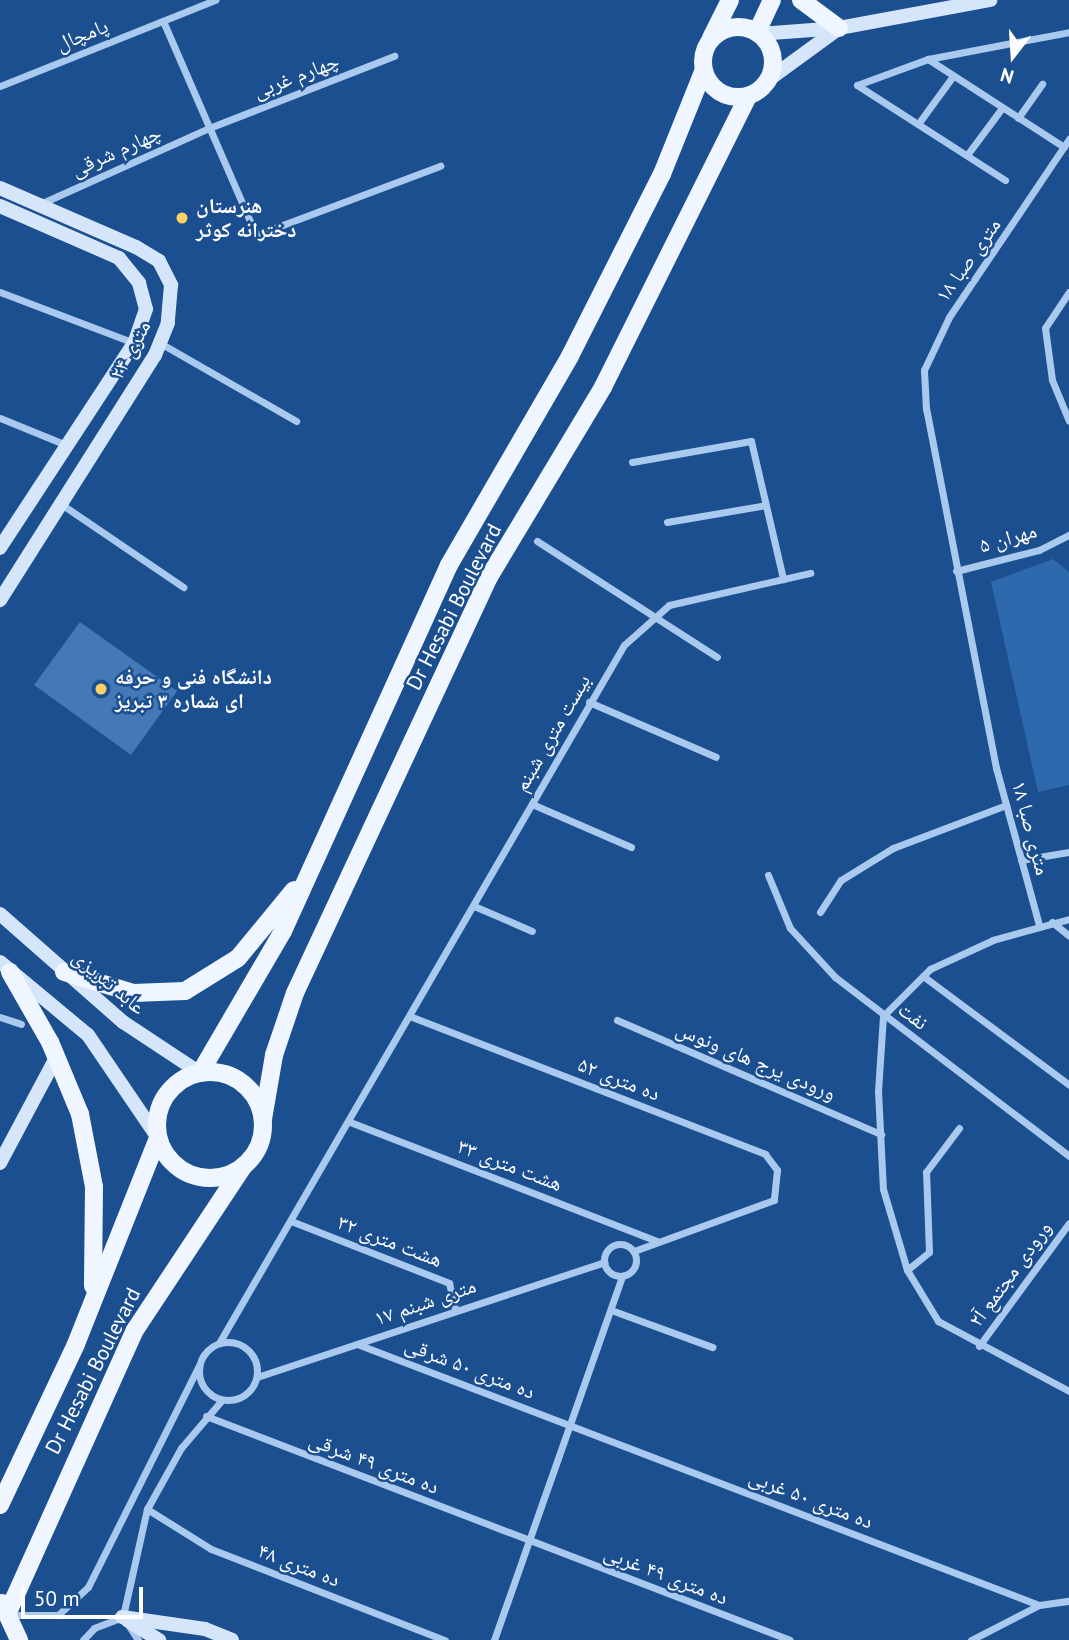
<!DOCTYPE html>
<html>
<head>
<meta charset="utf-8">
<style>
	body { margin:0 }
	#map { position:relative; width:1069px; height:1640px; overflow:hidden; background:#1b4f8f; font-family:"PT Sans","Noto Naskh Arabic",sans-serif }
	div>[style] { position:absolute }
	.green>* { inset:0; background:#2e69ad }
	.building>* { inset:0; background:#4478b7 }
	.street>* { height:7px; margin:-3.5px; padding:0 3.5px; transform-origin:3.5px; border-radius:3.5px; background:#a9c9ee }
	.street>.ring { margin:-3.5px; padding:0; box-sizing:content-box; background:none; border:7px solid #a9c9ee; border-radius:50% }
	.secondary>* { height:14px; margin:-7px; padding:0 7px; transform-origin:7px; border-radius:7px; background:#d6e6fa }
	.primary>* { height:18px; margin:-9px; padding:0 9px; transform-origin:9px; border-radius:9px; background:#f0f6ff }
	.primary>.ring { margin:-9px; padding:0; box-sizing:content-box; background:none; border:18px solid #f0f6ff; border-radius:50% }
	.dots>* { width:19px; height:19px; translate:-50% -50%; box-sizing:border-box; border:4px solid #1b4f8f; border-radius:50% }
	span { translate:-50% -50%; white-space:nowrap; text-align:center; line-height:1.15; -webkit-text-stroke:5px #1b4f8f; paint-order:stroke }
	.street-label { font-size:21px; color:#fff }
	.poi-label { font-size:21px; color:#fff; font-weight:700 }
	.left { translate:0 -50%; text-align:left }
	.north { position:absolute; left:978px; top:21px; width:70px; height:70px; -webkit-text-stroke:5px #1b4f8f; paint-order:stroke; rotate:197deg; font-size:19px; font-weight:700; line-height:28px; text-align:center; color:#fff }
	.north::after { content:''; display:block; margin:auto; width:24px; height:32px; background:#fff; clip-path:polygon(50% 0,100% 100%,50% 72%,0 100%) }
	.scale { position:absolute; left:21px; top:1587px; width:122px; height:32px; box-sizing:border-box; border:4px solid #fff; border-top:0; padding-left:9px; font-size:21px; line-height:24px; white-space:nowrap; color:#fff; -webkit-text-stroke:5px #1b4f8f; paint-order:stroke }
</style>
</head>
<body>
<div id="map">
	<div class="green">
		<i style="clip-path:polygon(1053px 559px,1069px 572px,1069px 785px,1038px 792px,991px 582px)"></i>
	</div>
	<div class="building">
		<i style="clip-path:polygon(80px 622px,177px 691px,131px 755px,34px 685px)"></i>
	</div>
	<div class="street">
		<i style="left:163px;top:21px;width:233px;rotate:66.5deg"></i>
		<i style="left:256px;top:235px;width:197px;rotate:-20.6deg"></i>
		<i style="left:928px;top:59px;width:144px;rotate:-10.8deg"></i>
		<i style="left:857px;top:85px;width:76px;rotate:-20.1deg"></i>
		<i style="left:928px;top:59px;width:162px;rotate:32.9deg"></i>
		<i style="left:857px;top:85px;width:176px;rotate:32.7deg"></i>
		<i style="left:0;top:86px;width:232px;rotate:-21.8deg"></i>
		<i style="left:1018px;top:118px;width:42px;rotate:-54.8deg"></i>
		<i style="left:918px;top:124px;width:59px;rotate:-53.9deg"></i>
		<i style="left:967px;top:155px;width:59px;rotate:-53.3deg"></i>
		<i style="left:40px;top:204px;width:185px;rotate:-24.2deg"></i>
		<i style="left:209px;top:128px;width:199px;rotate:-21.3deg"></i>
		<i style="left:0;top:292px;width:143px;rotate:20.8deg"></i>
		<i style="left:1069px;top:292px;width:43px;rotate:123.7deg"></i>
		<i style="left:1045px;top:328px;width:52px;rotate:82.3deg"></i>
		<i style="left:1052px;top:380px;width:44px;rotate:67.5deg"></i>
		<i style="left:160px;top:343px;width:157px;rotate:29.8deg"></i>
		<i style="left:0;top:418px;width:71px;rotate:22.2deg"></i>
		<i style="left:632px;top:462px;width:121px;rotate:-10deg"></i>
		<i style="left:751px;top:441px;width:142px;rotate:76.9deg"></i>
		<i style="left:61px;top:504px;width:148px;rotate:34.2deg"></i>
		<i style="left:667px;top:522px;width:100px;rotate:-9.7deg"></i>
		<i style="left:537px;top:541px;width:214px;rotate:32.8deg"></i>
		<i style="left:956px;top:571px;width:86px;rotate:-14.2deg"></i>
		<i style="left:1039px;top:550px;width:34px;rotate:-27deg"></i>
		<i style="left:589px;top:702px;width:138px;rotate:23.4deg"></i>
		<i style="left:532px;top:804px;width:108px;rotate:23.5deg"></i>
		<i style="left:1021px;top:860px;width:49px;rotate:-9.5deg"></i>
		<i style="left:768px;top:875px;width:57px;rotate:67.5deg"></i>
		<i style="left:790px;top:928px;width:67px;rotate:47.4deg"></i>
		<i style="left:835px;top:977px;width:295px;rotate:37.4deg"></i>
		<i style="left:474px;top:906px;width:63px;rotate:23.3deg"></i>
		<i style="left:820px;top:912px;width:38px;rotate:-57deg"></i>
		<i style="left:841px;top:880px;width:61px;rotate:-31.6deg"></i>
		<i style="left:893px;top:848px;width:121px;rotate:-20.8deg"></i>
		<i style="left:1069px;top:919px;width:79px;rotate:164.6deg"></i>
		<i style="left:993px;top:940px;width:69px;rotate:155.3deg"></i>
		<i style="left:930px;top:969px;width:66px;rotate:135deg"></i>
		<i style="left:883px;top:1016px;width:75px;rotate:93.8deg"></i>
		<i style="left:878px;top:1091px;width:98px;rotate:87.1deg"></i>
		<i style="left:883px;top:1189px;width:84px;rotate:73.5deg"></i>
		<i style="left:907px;top:1270px;width:60px;rotate:58.7deg"></i>
		<i style="left:938px;top:1321px;width:149px;rotate:28.1deg"></i>
		<i style="left:1052px;top:922px;width:22px;rotate:39deg"></i>
		<i style="left:1039px;top:925px;width:163px;rotate:-105.3deg"></i>
		<i style="left:996px;top:768px;width:366px;rotate:-101deg"></i>
		<i style="left:926px;top:409px;width:39px;rotate:-93deg"></i>
		<i style="left:924px;top:370px;width:59px;rotate:-64.7deg"></i>
		<i style="left:949px;top:317px;width:215px;rotate:-56deg"></i>
		<i style="left:923px;top:976px;width:182px;rotate:36.7deg"></i>
		<i style="left:0;top:1017px;width:22px;rotate:18deg"></i>
		<i style="left:412px;top:1017px;width:379px;rotate:21.2deg"></i>
		<i style="left:765px;top:1154px;width:20px;rotate:53deg"></i>
		<i style="left:777px;top:1170px;width:30px;rotate:96deg"></i>
		<i style="left:774px;top:1200px;width:149px;rotate:160deg"></i>
		<i style="left:617px;top:1020px;width:288px;rotate:23.4deg"></i>
		<i style="left:350px;top:1122px;width:329px;rotate:21.2deg"></i>
		<i style="left:291px;top:1221px;width:170px;rotate:21.4deg"></i>
		<i style="left:449px;top:1283px;width:28px;rotate:77deg"></i>
		<i class="ring" style="left:604px;top:1244px;width:25px;height:25px"></i>
		<i style="left:907px;top:1270px;width:28px;rotate:-39deg"></i>
		<i style="left:929px;top:1252px;width:80px;rotate:-92.1deg"></i>
		<i style="left:926px;top:1172px;width:55px;rotate:-53.1deg"></i>
		<i style="left:611px;top:1310px;width:108px;rotate:20.1deg"></i>
		<i class="ring" style="left:199px;top:1342px;width:51px;height:51px"></i>
		<i style="left:219px;top:1343px;width:807px;rotate:-59.88deg"></i>
		<i style="left:624px;top:645px;width:60px;rotate:-41.6deg"></i>
		<i style="left:669px;top:605px;width:145px;rotate:-12.8deg"></i>
		<i style="left:357px;top:1344px;width:730px;rotate:20.94deg"></i>
		<i style="left:979px;top:1346px;width:152px;rotate:-53.8deg"></i>
		<i style="left:257px;top:1377px;width:366px;rotate:-18.3deg"></i>
		<i style="left:206px;top:1416px;width:625px;rotate:20.98deg"></i>
		<i style="left:147px;top:1509px;width:75px;rotate:32deg"></i>
		<i style="left:211px;top:1549px;width:251px;rotate:21.3deg"></i>
		<i style="left:12px;top:1615px;width:46px"></i>
		<i style="left:58px;top:1615px;width:41px;rotate:-43deg"></i>
		<i style="left:88px;top:1587px;width:248px;rotate:-63.4deg"></i>
		<i style="left:123px;top:1616px;width:110px;rotate:-77.4deg"></i>
		<i style="left:147px;top:1509px;width:70px;rotate:-60.9deg"></i>
		<i style="left:181px;top:1448px;width:63px;rotate:-49.5deg"></i>
		<i style="left:129px;top:1626px;width:17px;rotate:57deg"></i>
		<i style="left:83px;top:1640px;width:16px;rotate:-47deg"></i>
		<i style="left:94px;top:1628px;width:30px;rotate:-21deg"></i>
		<i style="left:494px;top:1640px;width:386px;rotate:-70.6deg"></i>
		<i style="left:971px;top:1640px;width:76px;rotate:-27.2deg"></i>
		<i style="left:1039px;top:1605px;width:30px;rotate:-8deg"></i>
	</div>
	<div class="secondary">
		<i style="left:760px;top:34px;width:79px;rotate:-4.3deg"></i>
		<i style="left:839px;top:28px;width:154px;rotate:-10.5deg"></i>
		<i style="left:768px;top:80px;width:87px;rotate:-36.1deg"></i>
		<i style="left:0;top:188px;width:148px;rotate:23.5deg"></i>
		<i style="left:136px;top:247px;width:27px;rotate:31deg"></i>
		<i style="left:159px;top:261px;width:27px;rotate:63deg"></i>
		<i style="left:171px;top:285px;width:38px;rotate:95deg"></i>
		<i style="left:168px;top:323px;width:35px;rotate:112deg"></i>
		<i style="left:155px;top:355px;width:290px;rotate:122.3deg"></i>
		<i style="left:0;top:206px;width:130px;rotate:23.6deg"></i>
		<i style="left:119px;top:258px;width:32px;rotate:51deg"></i>
		<i style="left:139px;top:283px;width:27px;rotate:75deg"></i>
		<i style="left:146px;top:309px;width:36px;rotate:109deg"></i>
		<i style="left:134px;top:343px;width:245px;rotate:123.2deg"></i>
		<i style="left:0;top:914px;width:164px;rotate:41.3deg"></i>
		<i style="left:123px;top:1022px;width:92px;rotate:33.5deg"></i>
		<i style="left:0;top:962px;width:114px;rotate:39.7deg"></i>
		<i style="left:88px;top:1035px;width:125px;rotate:55.8deg"></i>
		<i style="left:0;top:1163px;width:121px;rotate:-62deg"></i>
		<i style="left:122px;top:1617px;width:84px;rotate:8.2deg"></i>
		<i style="left:205px;top:1629px;width:29px;rotate:22deg"></i>
		<i style="left:127px;top:1620px;width:38px;rotate:32deg"></i>
	</div>
	<div class="primary">
		<i style="left:801px;top:0;width:47px;rotate:36.4deg"></i>
		<i class="ring" style="left:703px;top:27px;width:52px;height:52px"></i>
		<i style="left:757px;top:32px;width:35px;rotate:-65deg"></i>
		<i style="left:711px;top:38px;width:42px;rotate:-63.4deg"></i>
		<i style="left:10px;top:972px;width:81px;rotate:60.3deg"></i>
		<i style="left:50px;top:1042px;width:78px;rotate:67.4deg"></i>
		<i style="left:80px;top:1114px;width:74px;rotate:79.1deg"></i>
		<i style="left:94px;top:1187px;width:99px;rotate:90.6deg"></i>
		<i style="left:64px;top:972px;width:72px;rotate:16.9deg"></i>
		<i style="left:133px;top:993px;width:52px;rotate:-2.2deg"></i>
		<i style="left:185px;top:991px;width:62px;rotate:-31.9deg"></i>
		<i style="left:238px;top:958px;width:88px;rotate:-50.5deg"></i>
		<i class="ring" style="left:157px;top:1072px;width:88px;height:88px"></i>
		<i style="left:200px;top:1073px;width:164px;rotate:-59.7deg"></i>
		<i style="left:283px;top:931px;width:402px;rotate:-65.6deg"></i>
		<i style="left:449px;top:565px;width:241px;rotate:-59.9deg"></i>
		<i style="left:570px;top:356px;width:204px;rotate:-63.2deg"></i>
		<i style="left:662px;top:174px;width:110px;rotate:-68.1deg"></i>
		<i style="left:263px;top:1119px;width:65px;rotate:-80.2deg"></i>
		<i style="left:274px;top:1055px;width:65px;rotate:-71.3deg"></i>
		<i style="left:295px;top:993px;width:459px;rotate:-65deg"></i>
		<i style="left:489px;top:577px;width:222px;rotate:-59deg"></i>
		<i style="left:603px;top:387px;width:325px;rotate:-63.5deg"></i>
		<i style="left:0;top:1505px;width:178px;rotate:-64.7deg"></i>
		<i style="left:76px;top:1344px;width:222px;rotate:-68.3deg"></i>
		<i style="left:2px;top:1603px;width:41px;rotate:65.3deg"></i>
		<i style="left:9px;top:1610px;width:307px;rotate:-65.8deg"></i>
		<i style="left:135px;top:1330px;width:196px;rotate:-56.5deg"></i>
	</div>
	<div class="dots">
		<i style="left:182px;top:218px;background:#ffd166"></i>
		<i style="left:101px;top:689px;background:#ffd166"></i>
	</div>
	<div class="street-label">
		<span style="left:82px;top:35px;rotate:-22deg">پامچال</span>
		<span style="left:296px;top:76px;rotate:-21deg">چهارم غربی</span>
		<span style="left:116px;top:151px;rotate:-24deg">چهارم شرقی</span>
		<span style="left:968px;top:260px;rotate:-55deg">متری صبا ۱۸</span>
		<span style="left:130px;top:350px;rotate:-62deg">۲۴ متری</span>
		<span style="left:1008px;top:538px;rotate:-16deg">مهران ۵</span>
		<span style="left:454px;top:607px;rotate:-63deg">Dr Hesabi Boulevard</span>
		<span style="left:552px;top:733px;rotate:-60deg">بیست متری شبنم</span>
		<span style="left:1031px;top:828px;rotate:75deg">متری صبا ۱۸</span>
		<span style="left:109px;top:982px;rotate:40deg">عابد تبریزی</span>
		<span style="left:913px;top:1016px;rotate:37deg">نفت</span>
		<span style="left:756px;top:1061px;rotate:23deg">ورودی یرج های ونوس</span>
		<span style="left:619px;top:1079px;rotate:21deg">ده متری ۵۲</span>
		<span style="left:510px;top:1165px;rotate:21deg">هشت متری ۳۳</span>
		<span style="left:390px;top:1241px;rotate:21deg">هشت متری ۳۲</span>
		<span style="left:1010px;top:1274px;rotate:-54deg">ورودی مجتمع آ۲</span>
		<span style="left:425px;top:1302px;rotate:-19deg">۱۷ متری شبنم</span>
		<span style="left:470px;top:1368px;rotate:21deg">ده متری ۵۰ شرقی</span>
		<span style="left:93px;top:1371px;rotate:-63deg">Dr Hesabi Boulevard</span>
		<span style="left:374px;top:1463px;rotate:21deg">ده متری ۴۹ شرقی</span>
		<span style="left:811px;top:1499px;rotate:21deg">ده متری ۵۰ غربی</span>
		<span style="left:299px;top:1565px;rotate:21deg">ده متری ۴۸</span>
		<span style="left:666px;top:1575px;rotate:21deg">ده متری ۴۹ غربی</span>
	</div>
	<div class="poi-label">
		<span class="left" style="left:196px;top:218px">هنرستان<br>دخترانه کوثر</span>
		<span class="left" style="left:115px;top:689px">دانشگاه فنی و حرفه<br>ای شماره ۳ تبریز</span>
	</div>
	<div class="north">N</div>
	<div class="scale">50 m</div>
</div>
</body>
</html>
